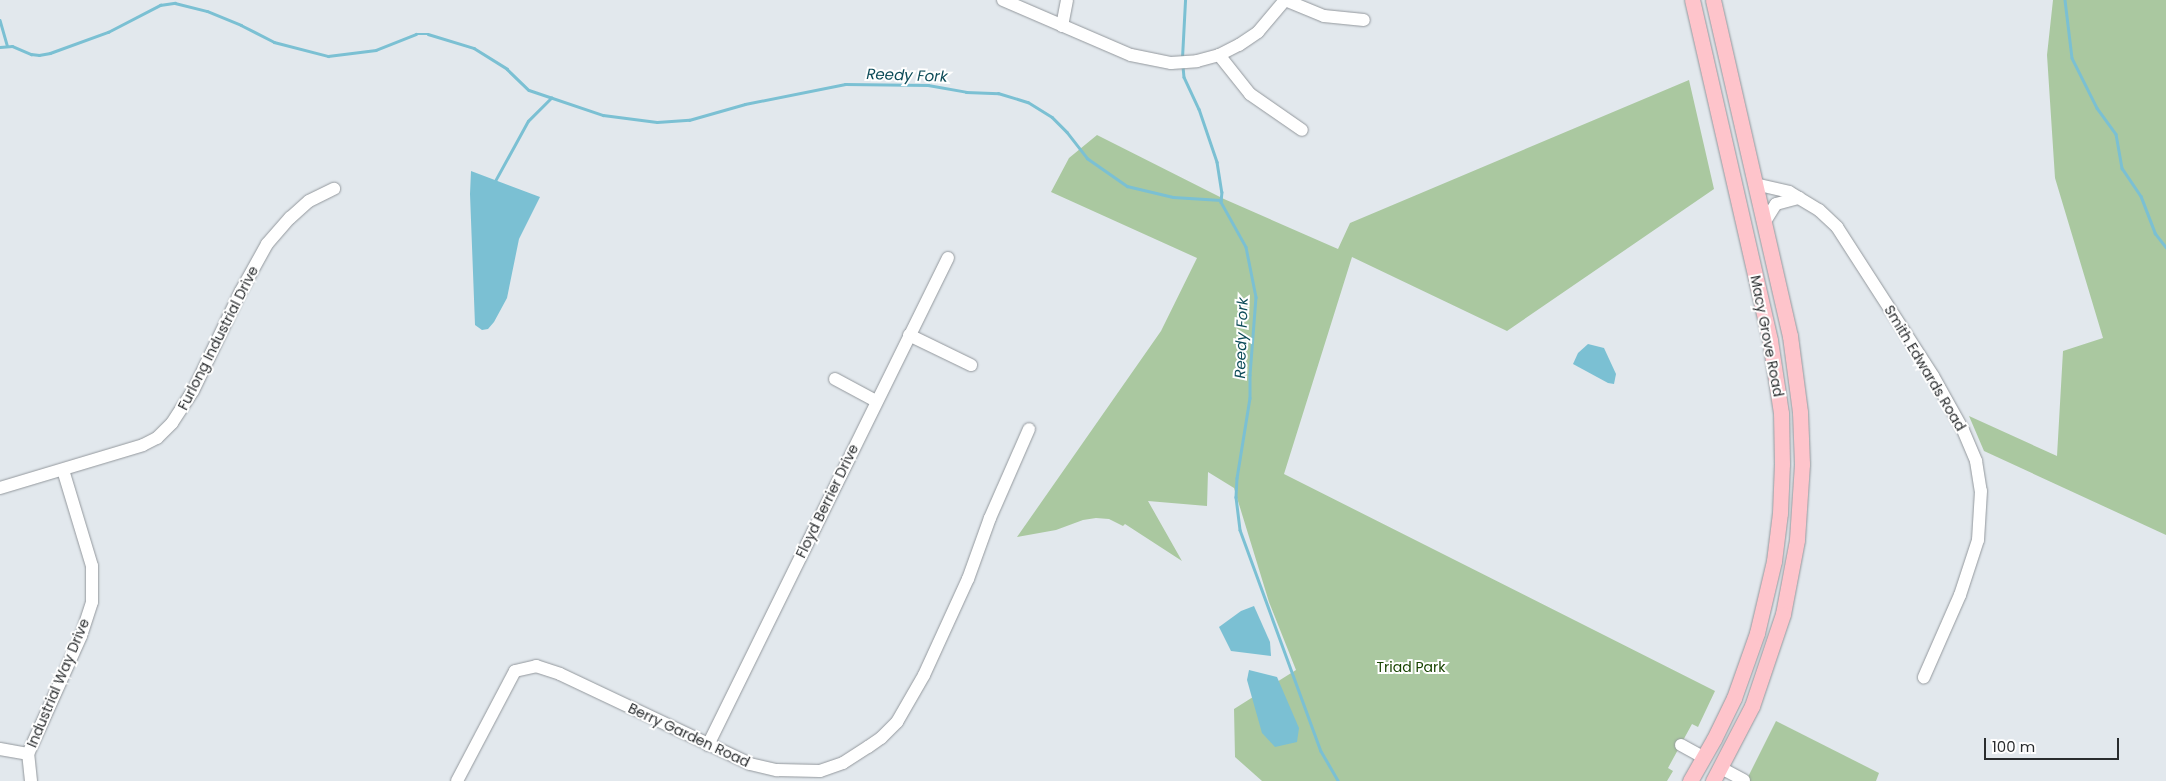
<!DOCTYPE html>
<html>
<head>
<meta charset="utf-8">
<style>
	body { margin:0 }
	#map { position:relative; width:2166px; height:781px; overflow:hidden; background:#e2e8ed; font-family:Poppins,sans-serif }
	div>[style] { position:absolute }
	.green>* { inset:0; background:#aac8a0 }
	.water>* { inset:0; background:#7bc0d3 }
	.stream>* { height:2.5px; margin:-1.25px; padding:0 1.25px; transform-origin:1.25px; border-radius:1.25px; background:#7bc0d3 }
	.roads { filter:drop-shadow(0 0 1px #93989d) drop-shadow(0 0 1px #93989d) }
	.minor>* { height:12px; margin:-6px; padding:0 6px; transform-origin:6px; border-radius:6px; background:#fff }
	.major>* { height:15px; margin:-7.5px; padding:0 7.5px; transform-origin:7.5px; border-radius:7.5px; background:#fec4cb }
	span { translate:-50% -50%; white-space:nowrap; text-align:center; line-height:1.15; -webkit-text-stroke:4px #fff; paint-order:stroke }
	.street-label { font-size:14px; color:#292c2e }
	.park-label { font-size:14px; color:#184401 }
	.water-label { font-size:15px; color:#0c4b58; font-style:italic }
	.scale { position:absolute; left:1984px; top:738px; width:135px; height:22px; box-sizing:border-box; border:2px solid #292c2e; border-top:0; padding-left:6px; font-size:15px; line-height:18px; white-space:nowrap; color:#292c2e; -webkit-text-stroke:4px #fff; paint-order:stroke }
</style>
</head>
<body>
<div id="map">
	<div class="green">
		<i style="clip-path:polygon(2053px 0,2166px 0,2166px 535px,1984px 451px,1969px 416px,2057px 456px,2063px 351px,2103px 338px,2055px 178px,2047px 55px)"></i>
		<i style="clip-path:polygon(1689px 80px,1714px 189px,1507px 331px,1352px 257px,1284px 474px,1715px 691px,1698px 727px,1692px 724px,1668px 768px,1673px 771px,1667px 781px,1262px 781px,1235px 757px,1234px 709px,1296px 670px,1269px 602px,1234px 488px,1208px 472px,1207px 506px,1148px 501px,1182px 561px,1125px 524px,1123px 526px,1109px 519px,1096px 518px,1083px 520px,1056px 530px,1017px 537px,1161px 331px,1197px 258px,1051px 192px,1069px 158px,1097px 135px,1224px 199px,1338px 249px,1350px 223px)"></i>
		<i style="clip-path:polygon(1776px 721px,1879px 773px,1876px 781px,1746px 781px)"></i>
	</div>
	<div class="water">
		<i style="clip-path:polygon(471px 171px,540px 197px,519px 239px,507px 298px,494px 322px,488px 329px,482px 330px,475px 325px,470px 194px)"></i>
		<i style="clip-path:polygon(1588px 344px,1604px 348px,1616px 374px,1614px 384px,1608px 383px,1573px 364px,1578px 353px)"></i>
		<i style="clip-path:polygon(1254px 606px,1270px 642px,1271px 656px,1231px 651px,1219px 627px,1241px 611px)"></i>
		<i style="clip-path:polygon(1249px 670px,1277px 677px,1299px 728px,1297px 742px,1275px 747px,1262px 733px,1247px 680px)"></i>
	</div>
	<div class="stream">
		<i style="left:2065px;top:0;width:58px;rotate:83.1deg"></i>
		<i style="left:2072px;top:58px;width:56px;rotate:63.4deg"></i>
		<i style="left:2097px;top:108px;width:32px;rotate:54deg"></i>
		<i style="left:2116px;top:134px;width:35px;rotate:80deg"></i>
		<i style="left:2122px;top:168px;width:34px;rotate:56deg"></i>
		<i style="left:2141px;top:196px;width:40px;rotate:69deg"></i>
		<i style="left:2155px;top:233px;width:18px;rotate:52deg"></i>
		<i style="left:0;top:20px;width:26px;rotate:74deg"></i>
		<i style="left:0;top:47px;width:12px;rotate:-5deg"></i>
		<i style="left:12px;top:46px;width:21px;rotate:23deg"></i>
		<i style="left:31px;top:54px;width:8px;rotate:7deg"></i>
		<i style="left:39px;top:55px;width:11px;rotate:-10deg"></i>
		<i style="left:50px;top:53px;width:62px;rotate:-19.9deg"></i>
		<i style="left:108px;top:32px;width:59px;rotate:-27.4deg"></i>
		<i style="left:160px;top:5px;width:15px;rotate:-8deg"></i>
		<i style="left:175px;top:3px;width:33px;rotate:14deg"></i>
		<i style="left:207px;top:11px;width:37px;rotate:22deg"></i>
		<i style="left:241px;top:25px;width:37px;rotate:27deg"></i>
		<i style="left:274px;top:42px;width:56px;rotate:14.5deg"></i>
		<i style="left:328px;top:56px;width:48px;rotate:-7.1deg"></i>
		<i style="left:376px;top:50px;width:43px;rotate:-21.8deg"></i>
		<i style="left:416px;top:34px;width:12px"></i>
		<i style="left:428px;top:34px;width:48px;rotate:16.9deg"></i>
		<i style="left:474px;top:48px;width:39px;rotate:32deg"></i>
		<i style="left:507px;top:69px;width:30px;rotate:44deg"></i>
		<i style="left:529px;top:90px;width:78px;rotate:18.7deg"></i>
		<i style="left:603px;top:115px;width:54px;rotate:7.4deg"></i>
		<i style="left:657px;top:122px;width:32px;rotate:-4deg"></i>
		<i style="left:689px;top:120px;width:58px;rotate:-15.9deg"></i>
		<i style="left:745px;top:104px;width:102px;rotate:-11.3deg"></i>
		<i style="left:845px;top:84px;width:83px;rotate:0.7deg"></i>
		<i style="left:928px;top:85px;width:39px;rotate:10deg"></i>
		<i style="left:966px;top:92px;width:32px;rotate:2deg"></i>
		<i style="left:998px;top:93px;width:31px;rotate:17deg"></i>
		<i style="left:1028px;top:102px;width:28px;rotate:32deg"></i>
		<i style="left:1052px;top:117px;width:21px;rotate:45deg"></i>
		<i style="left:1067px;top:132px;width:33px;rotate:52deg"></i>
		<i style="left:1087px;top:158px;width:49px;rotate:35deg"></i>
		<i style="left:1127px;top:186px;width:47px;rotate:13.4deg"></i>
		<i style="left:1173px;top:197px;width:48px;rotate:3.6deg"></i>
		<i style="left:1182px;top:58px;width:58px;rotate:-87deg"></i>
		<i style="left:1183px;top:66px;width:11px;rotate:85deg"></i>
		<i style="left:1184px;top:77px;width:35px;rotate:65deg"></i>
		<i style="left:1199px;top:109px;width:56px;rotate:71.2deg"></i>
		<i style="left:1217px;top:162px;width:30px;rotate:81deg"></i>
		<i style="left:1222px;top:192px;width:10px;rotate:96deg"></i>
		<i style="left:1221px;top:202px;width:51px;rotate:60.9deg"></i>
		<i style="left:1246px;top:247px;width:51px;rotate:78.7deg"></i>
		<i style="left:1256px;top:297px;width:78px;rotate:94.4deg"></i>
		<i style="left:1250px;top:375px;width:23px;rotate:90deg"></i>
		<i style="left:1250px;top:398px;width:81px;rotate:99.2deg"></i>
		<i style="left:1237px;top:478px;width:19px;rotate:93deg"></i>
		<i style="left:1236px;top:497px;width:33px;rotate:83deg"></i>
		<i style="left:1240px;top:530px;width:235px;rotate:69.9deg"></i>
		<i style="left:1321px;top:751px;width:34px;rotate:60deg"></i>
		<i style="left:495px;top:181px;width:68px;rotate:-61.2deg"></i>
		<i style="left:528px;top:121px;width:33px;rotate:-45deg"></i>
	</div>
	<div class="roads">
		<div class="minor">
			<i style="left:1003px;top:0;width:139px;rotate:23.3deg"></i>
			<i style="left:1131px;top:55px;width:41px;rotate:11.3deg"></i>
			<i style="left:1171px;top:63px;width:26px;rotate:-4deg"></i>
			<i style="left:1197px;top:61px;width:23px;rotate:-15deg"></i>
			<i style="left:1219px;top:55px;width:22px;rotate:-27deg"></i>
			<i style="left:1239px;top:45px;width:23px;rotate:-34deg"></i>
			<i style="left:1258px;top:32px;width:42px;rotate:-49.8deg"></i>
			<i style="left:1285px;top:0;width:42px;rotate:22.3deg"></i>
			<i style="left:1324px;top:16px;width:40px;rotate:5.7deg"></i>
			<i style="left:1062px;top:26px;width:26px;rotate:-79deg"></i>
			<i style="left:1219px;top:55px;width:50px;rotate:51.5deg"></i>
			<i style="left:1250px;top:94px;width:63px;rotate:34.7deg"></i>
			<i style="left:1755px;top:184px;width:35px;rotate:13deg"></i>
			<i style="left:1789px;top:192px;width:35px;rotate:31deg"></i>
			<i style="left:1819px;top:210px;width:25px;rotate:43deg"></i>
			<i style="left:1837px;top:227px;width:177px;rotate:57.2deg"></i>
			<i style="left:1933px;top:376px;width:62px;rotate:60.9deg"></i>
			<i style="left:1963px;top:430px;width:34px;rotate:67deg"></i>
			<i style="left:1976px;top:461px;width:30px;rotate:81deg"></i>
			<i style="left:1981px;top:491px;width:49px;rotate:93.5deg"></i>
			<i style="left:1978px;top:540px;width:58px;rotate:108.1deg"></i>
			<i style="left:1960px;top:595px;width:90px;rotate:113.7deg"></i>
			<i style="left:1764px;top:223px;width:22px;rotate:-58deg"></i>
			<i style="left:1776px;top:204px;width:24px;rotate:-15deg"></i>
			<i style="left:909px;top:335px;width:69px;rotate:25.8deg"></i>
			<i style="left:835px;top:379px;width:47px;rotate:28.2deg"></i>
			<i style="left:0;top:488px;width:149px;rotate:-16.7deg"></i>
			<i style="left:143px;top:445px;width:16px;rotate:-27deg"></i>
			<i style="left:157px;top:438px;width:21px;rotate:-45deg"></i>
			<i style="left:172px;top:423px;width:38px;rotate:-57deg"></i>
			<i style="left:193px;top:391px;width:111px;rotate:-64.4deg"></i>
			<i style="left:241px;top:291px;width:54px;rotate:-61deg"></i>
			<i style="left:267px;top:244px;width:35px;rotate:-49deg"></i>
			<i style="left:290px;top:218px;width:25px;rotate:-42deg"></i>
			<i style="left:309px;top:201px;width:28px;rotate:-26deg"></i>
			<i style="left:708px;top:745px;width:543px;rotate:-63.77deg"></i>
			<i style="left:1681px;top:745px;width:26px;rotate:29deg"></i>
			<i style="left:0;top:749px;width:28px;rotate:10deg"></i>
			<i style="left:1721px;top:768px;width:26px;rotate:28deg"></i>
			<i style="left:31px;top:781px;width:27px;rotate:-96deg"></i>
			<i style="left:28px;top:754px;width:129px;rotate:-65.8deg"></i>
			<i style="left:81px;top:636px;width:36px;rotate:-72deg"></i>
			<i style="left:92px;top:602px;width:36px;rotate:-90deg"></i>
			<i style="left:92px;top:566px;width:100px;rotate:-106.8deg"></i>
			<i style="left:457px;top:781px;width:124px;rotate:-62.2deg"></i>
			<i style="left:515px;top:671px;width:22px;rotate:-13deg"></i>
			<i style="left:536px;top:666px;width:25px;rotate:18deg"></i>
			<i style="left:560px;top:674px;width:210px;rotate:25.3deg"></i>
			<i style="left:750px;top:764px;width:28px;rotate:13deg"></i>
			<i style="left:777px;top:770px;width:43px;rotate:1.3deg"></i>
			<i style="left:820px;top:771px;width:24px;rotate:-19deg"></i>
			<i style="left:843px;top:763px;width:30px;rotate:-33deg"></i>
			<i style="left:868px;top:747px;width:16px;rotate:-35deg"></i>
			<i style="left:881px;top:738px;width:23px;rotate:-45deg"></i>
			<i style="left:897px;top:722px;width:54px;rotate:-60.1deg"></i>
			<i style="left:924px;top:675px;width:106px;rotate:-65.4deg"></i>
			<i style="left:968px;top:579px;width:65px;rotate:-70.2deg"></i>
			<i style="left:990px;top:518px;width:97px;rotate:-66.3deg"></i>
		</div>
		<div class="major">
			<i style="left:1713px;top:0;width:345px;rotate:77.1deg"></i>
			<i style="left:1790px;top:336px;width:77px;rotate:82.5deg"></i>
			<i style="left:1800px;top:412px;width:52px;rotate:87.8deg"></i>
			<i style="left:1802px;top:464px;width:76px;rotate:93.8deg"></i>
			<i style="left:1797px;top:540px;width:75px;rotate:100.7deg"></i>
			<i style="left:1783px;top:614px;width:97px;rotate:108.6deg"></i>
			<i style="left:1752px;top:706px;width:85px;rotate:117.5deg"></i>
			<i style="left:1690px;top:781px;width:48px;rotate:-60.3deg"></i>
			<i style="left:1714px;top:739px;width:46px;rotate:-64deg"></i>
			<i style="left:1734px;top:698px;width:69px;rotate:-70.5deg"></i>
			<i style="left:1757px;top:633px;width:74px;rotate:-76.7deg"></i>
			<i style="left:1774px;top:561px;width:48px;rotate:-82.9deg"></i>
			<i style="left:1780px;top:513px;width:49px;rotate:-87.7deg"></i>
			<i style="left:1782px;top:464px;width:51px;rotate:-91.1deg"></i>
			<i style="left:1781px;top:413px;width:74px;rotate:-98.6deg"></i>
			<i style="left:1770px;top:340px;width:349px;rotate:-102.9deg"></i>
		</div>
	</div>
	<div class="street-label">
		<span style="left:1767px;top:336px;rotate:79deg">Macy Grove Road</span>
		<span style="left:218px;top:338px;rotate:-63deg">Furlong Industrial Drive</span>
		<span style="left:1925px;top:368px;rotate:59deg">Smith Edwards Road</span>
		<span style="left:827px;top:501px;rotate:-64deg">Floyd Berrier Drive</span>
		<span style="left:58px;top:683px;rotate:-67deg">Industrial Way Drive</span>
		<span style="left:689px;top:735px;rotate:25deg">Berry Garden Road</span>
	</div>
	<div class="park-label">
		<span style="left:1411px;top:667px">Triad Park</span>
	</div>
	<div class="water-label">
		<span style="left:907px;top:75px;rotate:2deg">Reedy Fork</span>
		<span style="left:1241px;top:338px;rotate:-88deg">Reedy Fork</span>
	</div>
	<div class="scale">100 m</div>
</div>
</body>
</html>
